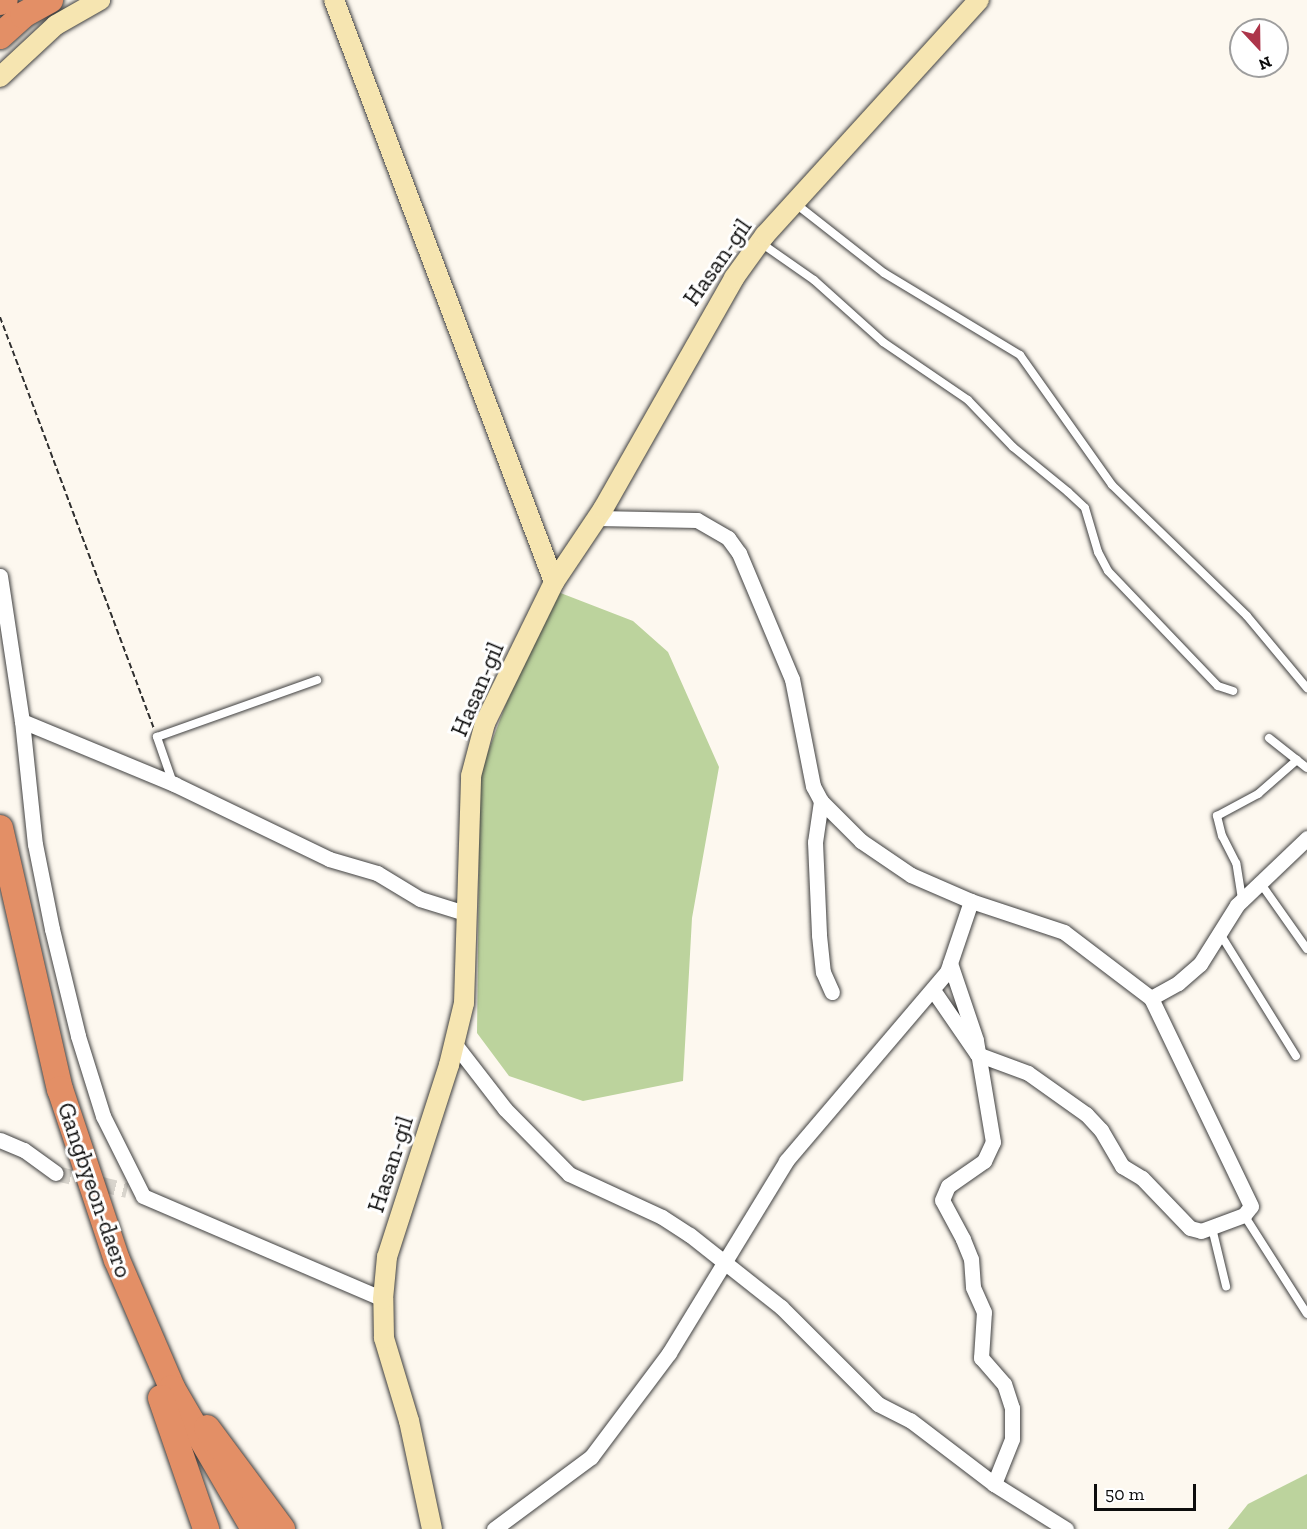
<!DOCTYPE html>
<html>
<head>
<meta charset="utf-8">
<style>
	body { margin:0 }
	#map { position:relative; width:1307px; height:1529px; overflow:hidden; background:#fdf8ef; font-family:"Zilla Slab",serif }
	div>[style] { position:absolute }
	.forest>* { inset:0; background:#bcd39d }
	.street-tunnel>* { height:15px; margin-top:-7.5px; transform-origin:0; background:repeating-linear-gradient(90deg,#d9d5cd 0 15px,transparent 0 23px) }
	.path>* { height:2px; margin-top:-1px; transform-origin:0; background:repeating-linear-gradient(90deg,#2f2f2f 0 6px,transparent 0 9px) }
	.roads { filter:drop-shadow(0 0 2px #404040) drop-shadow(0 0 2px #404040) }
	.lane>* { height:8px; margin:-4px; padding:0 4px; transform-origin:4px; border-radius:4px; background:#fff }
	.street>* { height:15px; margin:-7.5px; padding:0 7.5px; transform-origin:7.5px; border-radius:7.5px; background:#fff }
	.secondary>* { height:20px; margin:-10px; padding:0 10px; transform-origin:10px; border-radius:10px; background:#f6e5b1 }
	.highway>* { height:26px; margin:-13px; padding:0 13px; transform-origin:13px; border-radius:13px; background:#e38f66 }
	span { translate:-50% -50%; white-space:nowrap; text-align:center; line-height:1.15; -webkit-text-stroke:6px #fff; paint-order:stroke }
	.street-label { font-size:24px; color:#0d0d0d }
	.north { position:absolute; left:1229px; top:18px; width:60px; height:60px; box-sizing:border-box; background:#fff; border:2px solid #9e9e9e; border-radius:50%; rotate:158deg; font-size:16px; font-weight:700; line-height:24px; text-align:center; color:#0d0d0d }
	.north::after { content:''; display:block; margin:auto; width:21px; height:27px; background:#ad354a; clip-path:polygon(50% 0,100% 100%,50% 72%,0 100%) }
	.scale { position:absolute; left:1094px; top:1484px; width:102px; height:27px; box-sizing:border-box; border:3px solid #0d0d0d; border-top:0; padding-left:8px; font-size:18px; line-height:21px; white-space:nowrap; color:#0d0d0d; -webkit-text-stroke:4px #fff; paint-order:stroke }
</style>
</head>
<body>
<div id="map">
	<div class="forest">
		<i style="clip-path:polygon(558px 592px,633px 621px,668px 652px,719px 767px,692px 918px,683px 1081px,583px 1101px,509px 1076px,477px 1033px,480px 773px,512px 688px)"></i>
		<i style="clip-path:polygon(1307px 1474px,1307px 1529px,1228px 1529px,1248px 1504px)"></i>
	</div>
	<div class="street-tunnel">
		<i style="left:56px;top:1173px;width:73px;rotate:13.5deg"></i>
	</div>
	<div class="path">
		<i style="left:0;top:317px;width:439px;rotate:69.5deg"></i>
	</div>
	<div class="roads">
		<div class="lane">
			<i style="left:796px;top:204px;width:112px;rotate:38.1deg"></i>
			<i style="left:884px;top:273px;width:159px;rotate:31.1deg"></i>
			<i style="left:1020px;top:355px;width:159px;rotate:54.7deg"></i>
			<i style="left:1112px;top:485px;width:188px;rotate:44.1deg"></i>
			<i style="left:1247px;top:616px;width:94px;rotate:50.2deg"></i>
			<i style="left:761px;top:243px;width:65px;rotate:34.9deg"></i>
			<i style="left:814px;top:280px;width:93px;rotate:41.9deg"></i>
			<i style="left:883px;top:342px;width:103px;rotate:34.3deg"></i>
			<i style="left:968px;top:400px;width:65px;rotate:46.2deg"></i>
			<i style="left:1013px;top:447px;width:71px;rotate:39.3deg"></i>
			<i style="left:1068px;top:492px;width:23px;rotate:43deg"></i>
			<i style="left:1085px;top:508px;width:46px;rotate:73.5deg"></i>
			<i style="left:1098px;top:552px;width:21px;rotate:62deg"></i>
			<i style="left:1108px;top:571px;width:159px;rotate:46.3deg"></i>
			<i style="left:1218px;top:686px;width:16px;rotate:18deg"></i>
			<i style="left:1269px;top:738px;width:48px;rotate:38.3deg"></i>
			<i style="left:173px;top:783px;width:49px;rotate:-109.2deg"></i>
			<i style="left:157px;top:737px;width:170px;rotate:-19.6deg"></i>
			<i style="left:1259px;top:881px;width:83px;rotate:54.8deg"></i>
			<i style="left:1242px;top:899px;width:36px;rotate:-99deg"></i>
			<i style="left:1236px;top:863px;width:30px;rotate:-117deg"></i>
			<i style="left:1222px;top:836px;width:21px;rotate:-104deg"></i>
			<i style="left:1217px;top:816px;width:47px;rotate:-28.2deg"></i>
			<i style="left:1258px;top:794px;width:52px;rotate:-41.1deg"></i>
			<i style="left:1219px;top:932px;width:146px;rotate:58.2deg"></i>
			<i style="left:1244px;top:1215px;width:117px;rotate:57.5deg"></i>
			<i style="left:1212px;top:1228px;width:60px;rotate:76.4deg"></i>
		</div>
		<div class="street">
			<i style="left:597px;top:518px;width:100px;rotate:1.1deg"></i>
			<i style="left:697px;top:520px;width:36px;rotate:30deg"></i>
			<i style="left:728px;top:538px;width:19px;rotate:54deg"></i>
			<i style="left:739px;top:553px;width:137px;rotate:67.2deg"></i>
			<i style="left:792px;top:679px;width:109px;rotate:78.9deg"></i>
			<i style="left:813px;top:786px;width:17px;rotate:62deg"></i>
			<i style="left:821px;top:801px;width:57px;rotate:45deg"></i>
			<i style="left:861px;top:841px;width:60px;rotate:34.2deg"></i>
			<i style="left:911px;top:875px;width:65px;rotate:23.4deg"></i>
			<i style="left:971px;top:901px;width:98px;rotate:18.4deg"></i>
			<i style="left:1064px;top:932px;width:109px;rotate:37.2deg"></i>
			<i style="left:1151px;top:998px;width:31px;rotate:-29deg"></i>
			<i style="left:1178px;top:983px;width:29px;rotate:-41deg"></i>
			<i style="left:1200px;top:964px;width:70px;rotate:-57.9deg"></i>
			<i style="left:1237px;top:905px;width:97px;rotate:-43.7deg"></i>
			<i style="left:0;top:576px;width:147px;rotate:81.4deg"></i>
			<i style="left:22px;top:721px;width:124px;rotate:84deg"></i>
			<i style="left:35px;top:844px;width:87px;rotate:78.7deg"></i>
			<i style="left:52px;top:929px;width:110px;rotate:76.3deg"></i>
			<i style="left:78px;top:1036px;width:84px;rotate:72.6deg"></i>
			<i style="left:103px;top:1116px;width:89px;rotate:63.4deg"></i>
			<i style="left:143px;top:1196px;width:261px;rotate:23.2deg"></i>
			<i style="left:22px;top:721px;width:165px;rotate:22.5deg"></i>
			<i style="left:174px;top:784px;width:172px;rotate:25.8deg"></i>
			<i style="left:329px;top:859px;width:50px;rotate:16.3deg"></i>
			<i style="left:377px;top:873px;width:50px;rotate:31.2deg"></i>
			<i style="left:420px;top:899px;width:50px;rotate:17.4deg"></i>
			<i style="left:821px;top:801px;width:41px;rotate:98.3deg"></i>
			<i style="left:815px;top:842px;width:93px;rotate:87.5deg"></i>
			<i style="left:819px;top:935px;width:37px;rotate:84deg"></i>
			<i style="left:823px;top:972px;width:22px;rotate:66deg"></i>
			<i style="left:933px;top:990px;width:78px;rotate:55.5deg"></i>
			<i style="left:977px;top:1054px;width:54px;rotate:20.4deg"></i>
			<i style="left:1028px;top:1073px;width:71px;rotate:35.3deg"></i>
			<i style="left:1086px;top:1114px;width:22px;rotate:47deg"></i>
			<i style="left:1101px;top:1130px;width:42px;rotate:59.7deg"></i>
			<i style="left:1122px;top:1166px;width:23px;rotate:31deg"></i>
			<i style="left:1142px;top:1178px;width:69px;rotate:46.2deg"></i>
			<i style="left:1190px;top:1228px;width:11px;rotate:15deg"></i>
			<i style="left:1201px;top:1231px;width:46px;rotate:-20.4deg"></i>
			<i style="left:1244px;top:1215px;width:11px;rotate:-52deg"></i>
			<i style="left:1251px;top:1206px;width:231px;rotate:-115.7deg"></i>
			<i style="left:454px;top:1043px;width:83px;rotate:52.3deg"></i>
			<i style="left:505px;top:1109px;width:91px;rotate:45.4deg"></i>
			<i style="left:569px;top:1174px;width:102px;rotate:24.8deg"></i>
			<i style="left:662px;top:1217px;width:33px;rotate:33deg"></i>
			<i style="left:690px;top:1235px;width:116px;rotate:38.4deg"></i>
			<i style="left:781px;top:1307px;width:137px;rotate:45deg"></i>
			<i style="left:878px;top:1404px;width:36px;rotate:27deg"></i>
			<i style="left:910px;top:1420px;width:106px;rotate:37.3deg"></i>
			<i style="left:994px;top:1484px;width:48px;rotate:-68.2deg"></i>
			<i style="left:1012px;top:1439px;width:31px;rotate:-90deg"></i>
			<i style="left:1012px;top:1408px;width:25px;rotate:-108deg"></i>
			<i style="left:1004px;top:1384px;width:35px;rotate:-131deg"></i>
			<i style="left:981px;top:1358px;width:46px;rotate:-86.3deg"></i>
			<i style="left:984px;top:1312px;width:27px;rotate:-114deg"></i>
			<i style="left:973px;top:1287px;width:28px;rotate:-94deg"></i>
			<i style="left:971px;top:1259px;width:22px;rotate:-112deg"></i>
			<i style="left:963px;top:1239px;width:44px;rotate:-118.3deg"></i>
			<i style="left:942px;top:1200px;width:15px;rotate:-67deg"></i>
			<i style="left:948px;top:1186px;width:44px;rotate:-34.8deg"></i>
			<i style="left:984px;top:1161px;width:21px;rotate:-65deg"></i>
			<i style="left:993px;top:1142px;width:103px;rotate:-99.5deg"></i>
			<i style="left:976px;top:1040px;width:81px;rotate:-108.7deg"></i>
			<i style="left:0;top:1140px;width:26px;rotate:23deg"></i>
			<i style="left:24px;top:1150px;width:39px;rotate:36deg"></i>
			<i style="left:994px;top:1484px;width:85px;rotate:32deg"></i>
			<i style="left:494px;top:1529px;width:121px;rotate:-36.6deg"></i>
			<i style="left:591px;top:1457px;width:130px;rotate:-53.1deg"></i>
			<i style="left:669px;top:1353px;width:225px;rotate:-58.6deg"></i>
			<i style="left:786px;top:1161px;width:248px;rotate:-49.6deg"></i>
			<i style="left:947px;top:972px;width:75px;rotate:-71.3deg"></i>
		</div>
		<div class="secondary">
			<i style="left:334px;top:0;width:622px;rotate:69.29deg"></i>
			<i style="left:0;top:77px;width:76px;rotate:-42.9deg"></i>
			<i style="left:56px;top:25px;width:51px;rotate:-29.6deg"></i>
			<i style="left:432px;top:1529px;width:110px;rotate:-102deg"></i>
			<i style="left:409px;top:1421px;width:87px;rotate:-106.8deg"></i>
			<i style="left:384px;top:1338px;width:39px;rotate:-91deg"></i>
			<i style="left:383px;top:1299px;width:42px;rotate:-84.6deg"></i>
			<i style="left:387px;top:1257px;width:202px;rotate:-72.1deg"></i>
			<i style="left:449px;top:1065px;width:64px;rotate:-76.4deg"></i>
			<i style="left:464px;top:1003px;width:227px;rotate:-88.2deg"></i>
			<i style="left:471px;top:776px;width:55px;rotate:-75.2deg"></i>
			<i style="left:485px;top:723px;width:157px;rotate:-63.9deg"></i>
			<i style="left:554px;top:582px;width:88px;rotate:-56.1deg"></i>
			<i style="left:603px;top:509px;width:266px;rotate:-60.4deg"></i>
			<i style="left:734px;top:278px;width:53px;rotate:-54.2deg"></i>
			<i style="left:765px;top:235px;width:318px;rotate:-47.7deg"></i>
		</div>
		<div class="highway">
			<i style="left:0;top:2px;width:5px;rotate:-22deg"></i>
			<i style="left:0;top:36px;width:31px;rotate:-42deg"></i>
			<i style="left:23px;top:15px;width:31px;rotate:-29deg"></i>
			<i style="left:0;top:828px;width:268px;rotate:77.1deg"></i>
			<i style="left:60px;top:1089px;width:180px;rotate:71.6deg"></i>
			<i style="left:117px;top:1260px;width:139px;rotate:66.7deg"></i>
			<i style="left:172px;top:1388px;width:163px;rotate:59.8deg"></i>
			<i style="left:161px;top:1398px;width:139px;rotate:71deg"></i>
			<i style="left:207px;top:1428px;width:126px;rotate:53.4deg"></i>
		</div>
	</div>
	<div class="street-label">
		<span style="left:717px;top:262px;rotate:-55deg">Hasan-gil</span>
		<span style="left:477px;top:689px;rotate:-67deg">Hasan-gil</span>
		<span style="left:390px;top:1164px;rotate:-72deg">Hasan-gil</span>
		<span style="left:95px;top:1190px;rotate:71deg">Gangbyeon-daero</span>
	</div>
	<div class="north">N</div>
	<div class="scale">50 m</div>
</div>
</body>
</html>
